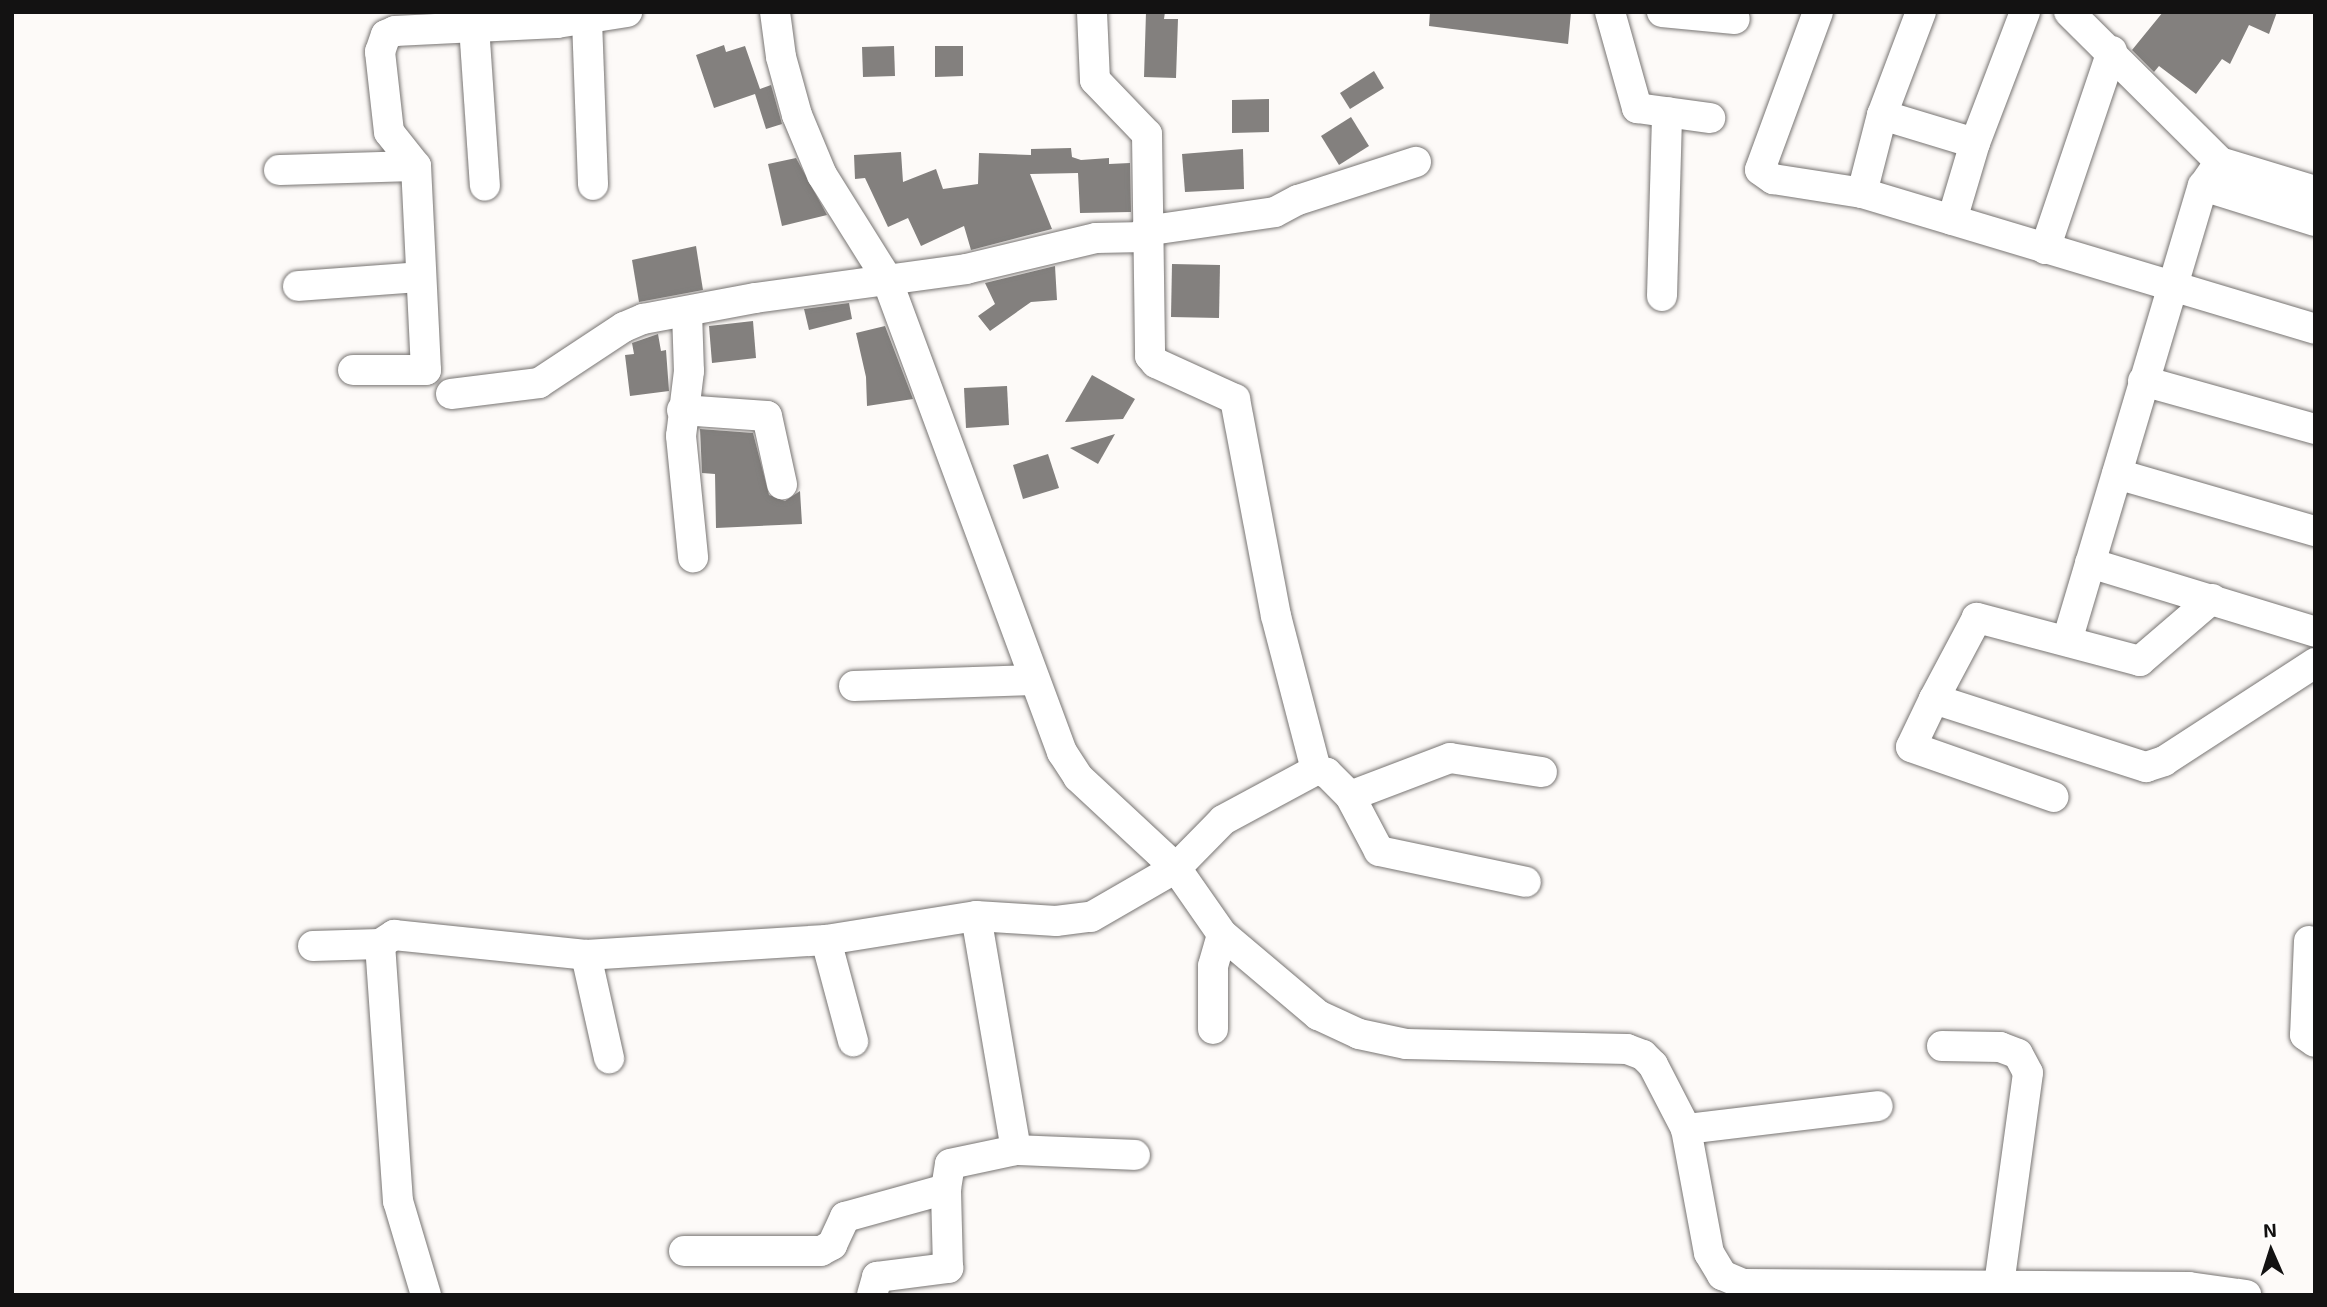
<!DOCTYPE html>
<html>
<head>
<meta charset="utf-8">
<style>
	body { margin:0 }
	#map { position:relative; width:2327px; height:1307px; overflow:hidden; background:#fdfaf8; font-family:"Exo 2",sans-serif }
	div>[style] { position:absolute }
	.building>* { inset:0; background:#83807e }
	.roads { filter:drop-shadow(0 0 2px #787573) drop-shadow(0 0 2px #787573) }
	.minor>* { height:30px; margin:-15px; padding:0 15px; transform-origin:15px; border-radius:15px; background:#fff }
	span { translate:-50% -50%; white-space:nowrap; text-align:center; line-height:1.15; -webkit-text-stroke:6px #fff; paint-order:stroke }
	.frame { position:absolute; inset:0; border:14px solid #131212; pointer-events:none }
	.north { position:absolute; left:2236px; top:1216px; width:70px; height:70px; -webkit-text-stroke:5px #fff; paint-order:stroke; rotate:357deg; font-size:19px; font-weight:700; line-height:28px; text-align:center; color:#131212 }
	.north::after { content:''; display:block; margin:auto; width:24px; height:32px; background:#131212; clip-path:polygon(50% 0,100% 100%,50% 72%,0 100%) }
</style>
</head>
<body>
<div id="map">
	<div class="building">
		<i style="clip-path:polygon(1146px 12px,1165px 12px,1164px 19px,1178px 19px,1176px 78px,1144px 77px)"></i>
		<i style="clip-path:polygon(1430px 12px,1571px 12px,1568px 44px,1429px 26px)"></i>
		<i style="clip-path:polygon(2163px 12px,2277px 12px,2269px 34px,2249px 25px,2230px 64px,2222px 59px,2196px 94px,2159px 66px,2154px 72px,2132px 50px)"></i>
		<i style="clip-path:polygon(724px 45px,726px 52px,745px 46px,760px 89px,771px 85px,782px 124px,766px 129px,755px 94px,714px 108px,696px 55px)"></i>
		<i style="clip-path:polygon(894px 46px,895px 76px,863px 77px,862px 47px)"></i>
		<i style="clip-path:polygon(935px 46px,963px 46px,963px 76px,935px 77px)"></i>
		<i style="clip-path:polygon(1374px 71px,1384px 88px,1350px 109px,1340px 93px)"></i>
		<i style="clip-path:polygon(1269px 99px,1269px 132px,1232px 133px,1232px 100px)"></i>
		<i style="clip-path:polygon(1351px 117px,1369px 146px,1339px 165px,1321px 136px)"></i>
		<i style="clip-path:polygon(1071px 148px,1072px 157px,1081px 160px,1109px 158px,1109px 164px,1130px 163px,1131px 212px,1080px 213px,1078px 173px,1030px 174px,1052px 229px,971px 250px,964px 226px,921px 246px,908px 218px,888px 227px,865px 178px,855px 179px,854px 155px,901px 152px,903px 182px,936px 169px,943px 189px,978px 184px,979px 153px,1031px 155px,1031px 149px)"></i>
		<i style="clip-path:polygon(1243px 149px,1244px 189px,1185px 192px,1182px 154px)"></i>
		<i style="clip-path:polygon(796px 158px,827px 215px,782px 226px,768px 164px)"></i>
		<i style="clip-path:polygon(696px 246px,703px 290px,639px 302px,632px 260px)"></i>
		<i style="clip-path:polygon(1172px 264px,1220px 265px,1219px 318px,1171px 317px)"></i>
		<i style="clip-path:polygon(1055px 266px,1057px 300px,1031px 302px,990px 331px,978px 316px,995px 304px,985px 283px)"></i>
		<i style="clip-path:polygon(849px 303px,852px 319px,809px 330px,804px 309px)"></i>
		<i style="clip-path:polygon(753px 321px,756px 358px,712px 363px,709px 326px)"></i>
		<i style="clip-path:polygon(885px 326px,913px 399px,867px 406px,866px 377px,856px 333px)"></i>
		<i style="clip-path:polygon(658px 334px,661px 351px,666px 350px,669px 391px,630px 396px,625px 355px,634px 354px,632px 343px)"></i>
		<i style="clip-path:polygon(1092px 375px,1135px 399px,1123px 419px,1065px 422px)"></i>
		<i style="clip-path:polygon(1007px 386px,1009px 425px,966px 428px,964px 388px)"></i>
		<i style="clip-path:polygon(700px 429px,753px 433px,769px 495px,785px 501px,800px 491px,802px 524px,716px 528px,715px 474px,702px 473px)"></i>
		<i style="clip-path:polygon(1115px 434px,1098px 464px,1070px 448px)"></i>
		<i style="clip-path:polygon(1048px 454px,1059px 488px,1023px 499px,1013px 465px)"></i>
	</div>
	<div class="roads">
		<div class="minor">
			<i style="left:775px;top:12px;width:45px;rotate:82.4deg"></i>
			<i style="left:781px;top:57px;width:60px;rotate:74.6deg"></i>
			<i style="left:797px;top:115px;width:65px;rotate:67.4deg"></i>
			<i style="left:822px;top:175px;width:120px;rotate:57.9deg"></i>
			<i style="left:886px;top:277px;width:507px;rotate:69.67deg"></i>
			<i style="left:1062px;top:752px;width:30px;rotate:57deg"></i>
			<i style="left:1078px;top:777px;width:134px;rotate:42.9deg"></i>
			<i style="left:1176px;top:868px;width:80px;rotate:55.1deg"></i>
			<i style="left:1222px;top:934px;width:126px;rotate:40.2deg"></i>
			<i style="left:1318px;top:1015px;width:45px;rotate:24.9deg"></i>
			<i style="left:1359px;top:1034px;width:48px;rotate:12deg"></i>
			<i style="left:1406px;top:1044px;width:221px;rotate:1.3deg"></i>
			<i style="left:1627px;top:1049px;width:17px;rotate:21deg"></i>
			<i style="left:1643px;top:1055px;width:14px;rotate:45deg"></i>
			<i style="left:1653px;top:1065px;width:72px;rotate:62.7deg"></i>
			<i style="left:1686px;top:1129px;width:126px;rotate:79.5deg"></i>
			<i style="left:1709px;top:1253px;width:26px;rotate:59deg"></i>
			<i style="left:1722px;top:1275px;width:23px;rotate:23deg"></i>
			<i style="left:1743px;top:1284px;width:446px;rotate:0.4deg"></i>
			<i style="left:2189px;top:1287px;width:58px;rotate:8deg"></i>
			<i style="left:1092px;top:12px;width:68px;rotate:87.5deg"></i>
			<i style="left:1095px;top:80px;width:75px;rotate:46.1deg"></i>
			<i style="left:1147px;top:134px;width:222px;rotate:89.2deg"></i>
			<i style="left:1150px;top:356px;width:9px;rotate:49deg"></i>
			<i style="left:1156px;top:363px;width:87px;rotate:24.5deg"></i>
			<i style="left:1235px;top:399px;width:221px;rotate:79.3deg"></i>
			<i style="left:1276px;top:616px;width:159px;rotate:75.4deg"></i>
			<i style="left:1610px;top:12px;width:100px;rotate:74.3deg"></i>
			<i style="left:1637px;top:108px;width:74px;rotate:7.8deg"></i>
			<i style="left:1662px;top:12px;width:73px;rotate:5.5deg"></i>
			<i style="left:1818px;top:12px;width:168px;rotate:110.2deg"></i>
			<i style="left:1760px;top:170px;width:16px;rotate:35deg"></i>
			<i style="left:1773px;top:179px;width:90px;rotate:8.9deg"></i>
			<i style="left:1862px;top:193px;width:473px;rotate:16.7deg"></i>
			<i style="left:2069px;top:12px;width:213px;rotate:44.8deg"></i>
			<i style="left:2220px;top:162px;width:99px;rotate:17deg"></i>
			<i style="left:587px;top:20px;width:165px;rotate:87.9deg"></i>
			<i style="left:474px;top:26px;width:160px;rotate:86.1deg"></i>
			<i style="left:1882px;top:115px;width:97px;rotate:16.8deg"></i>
			<i style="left:279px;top:170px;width:137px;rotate:-1.7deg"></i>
			<i style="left:2203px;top:186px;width:117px;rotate:17.4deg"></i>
			<i style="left:1862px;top:193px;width:81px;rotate:-75.6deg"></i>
			<i style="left:1882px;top:115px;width:110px;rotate:-69.3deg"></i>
			<i style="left:1952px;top:220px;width:80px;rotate:-73.4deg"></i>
			<i style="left:1975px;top:143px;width:140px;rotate:-69.1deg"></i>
			<i style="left:1145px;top:231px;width:131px;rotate:-8.3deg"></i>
			<i style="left:1275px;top:212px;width:26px;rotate:-28deg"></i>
			<i style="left:1298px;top:200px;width:124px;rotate:-17.9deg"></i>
			<i style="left:2045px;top:249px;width:209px;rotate:-71.3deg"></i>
			<i style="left:298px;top:286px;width:123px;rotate:-4.2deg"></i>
			<i style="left:1662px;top:296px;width:184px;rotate:-88.4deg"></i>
			<i style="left:687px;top:312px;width:59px;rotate:88.1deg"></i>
			<i style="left:689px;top:371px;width:65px;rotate:97deg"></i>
			<i style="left:681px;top:436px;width:122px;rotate:84.3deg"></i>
			<i style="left:353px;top:370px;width:73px"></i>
			<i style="left:426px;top:370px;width:204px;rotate:-92.8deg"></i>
			<i style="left:416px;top:166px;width:43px;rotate:-128.5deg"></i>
			<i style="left:389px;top:132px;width:81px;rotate:-96.4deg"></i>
			<i style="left:380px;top:52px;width:18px;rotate:-71deg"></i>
			<i style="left:386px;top:35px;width:10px;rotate:-24deg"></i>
			<i style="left:395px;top:31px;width:162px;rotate:-2.8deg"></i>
			<i style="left:557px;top:23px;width:71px;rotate:-8.9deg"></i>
			<i style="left:2143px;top:381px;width:179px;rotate:15.6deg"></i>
			<i style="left:451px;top:394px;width:89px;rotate:-7.1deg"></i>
			<i style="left:539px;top:383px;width:102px;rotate:-33.4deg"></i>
			<i style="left:624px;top:327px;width:21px;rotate:-23deg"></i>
			<i style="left:643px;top:319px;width:114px;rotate:-10.6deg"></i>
			<i style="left:755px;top:298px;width:213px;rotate:-7.8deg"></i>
			<i style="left:966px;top:269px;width:134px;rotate:-13.4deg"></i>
			<i style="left:1096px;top:238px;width:50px;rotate:-1.1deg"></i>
			<i style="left:682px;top:410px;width:85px;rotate:4deg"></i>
			<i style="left:767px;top:416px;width:70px;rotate:77.6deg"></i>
			<i style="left:2117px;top:474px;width:206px;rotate:16.1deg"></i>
			<i style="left:2090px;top:563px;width:235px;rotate:17deg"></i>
			<i style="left:2212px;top:599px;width:95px;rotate:139.3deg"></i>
			<i style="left:2140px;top:661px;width:169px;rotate:-165.2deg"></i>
			<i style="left:1977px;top:618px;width:92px;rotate:118deg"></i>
			<i style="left:1934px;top:699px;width:223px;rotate:17.8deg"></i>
			<i style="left:2146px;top:767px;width:19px;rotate:-18deg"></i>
			<i style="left:2164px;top:761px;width:180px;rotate:-33deg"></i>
			<i style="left:2067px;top:641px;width:475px;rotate:-73.4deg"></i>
			<i style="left:2203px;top:186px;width:29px;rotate:-55deg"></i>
			<i style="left:854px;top:686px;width:180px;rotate:-1.9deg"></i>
			<i style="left:1934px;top:699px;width:53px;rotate:115.6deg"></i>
			<i style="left:1911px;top:747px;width:151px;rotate:19.3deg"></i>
			<i style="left:1350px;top:796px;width:107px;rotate:-20.8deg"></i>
			<i style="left:1450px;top:758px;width:93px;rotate:8.7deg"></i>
			<i style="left:826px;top:940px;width:105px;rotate:75deg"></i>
			<i style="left:2309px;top:941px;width:94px;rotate:92.4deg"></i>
			<i style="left:2305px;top:1035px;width:12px;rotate:35deg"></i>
			<i style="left:380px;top:944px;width:258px;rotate:86deg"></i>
			<i style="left:398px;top:1201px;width:98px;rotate:73.4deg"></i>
			<i style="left:313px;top:946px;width:67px;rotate:-1.7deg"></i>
			<i style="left:380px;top:944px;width:17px;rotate:-33deg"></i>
			<i style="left:394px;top:935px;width:193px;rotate:5.9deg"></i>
			<i style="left:586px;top:955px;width:240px;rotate:-3.6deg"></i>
			<i style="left:826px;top:940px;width:152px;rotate:-9.1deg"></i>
			<i style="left:976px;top:916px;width:80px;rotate:3.6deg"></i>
			<i style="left:1056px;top:921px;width:35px;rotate:-7deg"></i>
			<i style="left:1091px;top:917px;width:98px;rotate:-30deg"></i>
			<i style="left:1176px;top:868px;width:67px;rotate:-45.6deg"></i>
			<i style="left:1223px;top:820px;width:106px;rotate:-28.3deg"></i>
			<i style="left:1316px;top:770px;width:11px;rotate:15deg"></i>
			<i style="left:1327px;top:773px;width:33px;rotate:45deg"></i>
			<i style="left:1350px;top:796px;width:62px;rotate:62.2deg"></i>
			<i style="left:1379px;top:851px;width:150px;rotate:11.9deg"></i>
			<i style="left:586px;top:955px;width:106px;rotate:77.4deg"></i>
			<i style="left:1213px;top:1029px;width:63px;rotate:-90deg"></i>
			<i style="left:1213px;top:966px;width:33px;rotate:-74deg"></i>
			<i style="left:1942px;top:1046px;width:58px;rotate:1deg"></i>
			<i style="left:2000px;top:1047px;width:19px;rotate:21deg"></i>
			<i style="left:2018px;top:1054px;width:21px;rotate:62deg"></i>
			<i style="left:2028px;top:1073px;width:215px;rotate:97.8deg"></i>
			<i style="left:1686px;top:1129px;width:193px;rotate:-6.8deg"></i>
			<i style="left:1016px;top:1150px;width:119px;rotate:2.4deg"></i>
			<i style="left:684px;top:1251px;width:137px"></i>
			<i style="left:821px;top:1251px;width:13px;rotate:-29deg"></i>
			<i style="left:832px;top:1245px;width:31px;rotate:-65deg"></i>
			<i style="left:845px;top:1217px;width:105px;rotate:-15.5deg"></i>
			<i style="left:872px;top:1295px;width:19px;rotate:-74deg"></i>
			<i style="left:877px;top:1277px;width:72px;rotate:-7.2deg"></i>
			<i style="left:948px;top:1268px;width:79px;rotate:-91.5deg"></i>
			<i style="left:946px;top:1189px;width:25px;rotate:-81deg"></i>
			<i style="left:950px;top:1164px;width:67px;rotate:-12deg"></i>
			<i style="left:1016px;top:1150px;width:237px;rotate:-99.7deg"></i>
		</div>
	</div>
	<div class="frame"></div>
	<div class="north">N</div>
</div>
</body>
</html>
